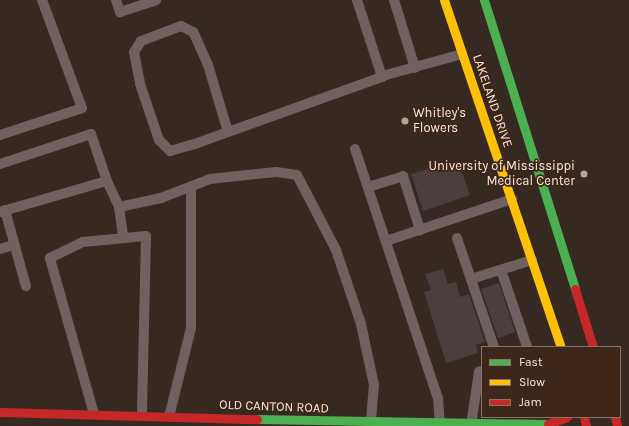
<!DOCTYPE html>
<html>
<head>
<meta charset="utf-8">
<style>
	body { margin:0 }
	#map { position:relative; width:629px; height:426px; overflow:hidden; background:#362921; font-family:Karla,sans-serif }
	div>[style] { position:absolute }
	.building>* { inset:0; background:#4a3e3e }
	.lane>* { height:10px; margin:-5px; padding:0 5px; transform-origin:5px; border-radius:5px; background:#6f615f }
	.fast>* { height:9px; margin:-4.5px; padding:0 4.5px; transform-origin:4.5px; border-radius:4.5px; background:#4caf50 }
	.slow>* { height:9px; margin:-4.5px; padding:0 4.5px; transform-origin:4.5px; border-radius:4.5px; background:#ffc107 }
	.jam>* { height:9px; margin:-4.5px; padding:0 4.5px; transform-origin:4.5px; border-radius:4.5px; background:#c62828 }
	.dots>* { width:11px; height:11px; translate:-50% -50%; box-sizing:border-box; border:2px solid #3e2619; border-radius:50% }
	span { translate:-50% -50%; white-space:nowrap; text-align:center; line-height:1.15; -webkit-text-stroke:3.5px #3e2619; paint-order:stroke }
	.street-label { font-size:13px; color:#f8e7df }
	.poi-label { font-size:13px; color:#f8e7df }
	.left { translate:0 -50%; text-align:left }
	.right { translate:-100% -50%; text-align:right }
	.legend { position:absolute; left:481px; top:346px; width:140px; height:72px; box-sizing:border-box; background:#3e2619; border:1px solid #887368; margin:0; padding:5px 7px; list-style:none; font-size:12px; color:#f8e7df }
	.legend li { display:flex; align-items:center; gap:8px; height:20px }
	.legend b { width:20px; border:1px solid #887368 }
</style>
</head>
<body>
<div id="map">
	<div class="building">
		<i style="clip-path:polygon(458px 161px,470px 195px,423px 211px,411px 174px)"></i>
		<i style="clip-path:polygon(443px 269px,448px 284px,456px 282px,460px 297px,469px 294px,485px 342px,476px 345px,478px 353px,446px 363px,424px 292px,431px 290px,425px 274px)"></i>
		<i style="clip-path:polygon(499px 283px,515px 332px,498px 338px,481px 289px)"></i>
	</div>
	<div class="lane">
		<i style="left:116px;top:0;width:13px;rotate:72deg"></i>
		<i style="left:120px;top:12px;width:38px;rotate:-18deg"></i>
		<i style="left:357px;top:0;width:81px;rotate:72deg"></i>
		<i style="left:394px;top:0;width:71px;rotate:72.8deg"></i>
		<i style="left:228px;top:132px;width:70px;rotate:-106.6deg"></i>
		<i style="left:208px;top:65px;width:36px;rotate:-114deg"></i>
		<i style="left:193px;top:32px;width:13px;rotate:-153deg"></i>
		<i style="left:181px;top:26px;width:43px;rotate:159.4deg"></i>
		<i style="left:141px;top:41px;width:13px;rotate:122deg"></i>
		<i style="left:134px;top:52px;width:33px;rotate:79deg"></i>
		<i style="left:140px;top:84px;width:59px;rotate:71.3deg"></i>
		<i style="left:159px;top:140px;width:16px;rotate:45deg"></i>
		<i style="left:170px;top:151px;width:26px;rotate:-16deg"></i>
		<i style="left:195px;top:144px;width:35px;rotate:-20deg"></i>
		<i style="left:228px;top:132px;width:164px;rotate:-19.7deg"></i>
		<i style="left:382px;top:77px;width:4px;rotate:-27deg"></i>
		<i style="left:386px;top:75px;width:79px;rotate:-15.4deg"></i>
		<i style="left:0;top:135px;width:86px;rotate:-18.2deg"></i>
		<i style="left:82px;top:108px;width:115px;rotate:-110.3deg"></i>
		<i style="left:355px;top:149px;width:262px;rotate:71.6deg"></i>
		<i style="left:438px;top:398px;width:26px;rotate:86deg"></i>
		<i style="left:0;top:164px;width:96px;rotate:-18.2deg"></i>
		<i style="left:91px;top:134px;width:50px;rotate:71.2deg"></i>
		<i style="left:368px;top:187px;width:37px;rotate:-17deg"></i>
		<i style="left:403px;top:176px;width:57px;rotate:72.5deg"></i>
		<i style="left:119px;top:207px;width:29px;rotate:82deg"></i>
		<i style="left:5px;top:210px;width:79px;rotate:74.6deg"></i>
		<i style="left:0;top:212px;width:111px;rotate:-16.2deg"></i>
		<i style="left:107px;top:181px;width:29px;rotate:65deg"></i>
		<i style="left:119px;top:207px;width:43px;rotate:-12.1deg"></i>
		<i style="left:161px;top:198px;width:53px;rotate:-21.2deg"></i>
		<i style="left:210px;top:179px;width:66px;rotate:-6.1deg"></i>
		<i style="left:276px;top:172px;width:21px;rotate:8deg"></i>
		<i style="left:297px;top:175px;width:85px;rotate:62.5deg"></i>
		<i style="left:336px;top:250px;width:78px;rotate:71.3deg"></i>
		<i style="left:361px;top:324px;width:62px;rotate:78deg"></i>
		<i style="left:374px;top:385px;width:37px;rotate:95deg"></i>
		<i style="left:457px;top:238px;width:115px;rotate:71.3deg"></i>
		<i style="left:386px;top:241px;width:133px;rotate:-18.4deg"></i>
		<i style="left:0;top:249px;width:15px;rotate:-16deg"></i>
		<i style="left:501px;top:270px;width:81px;rotate:71.3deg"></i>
		<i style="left:471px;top:279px;width:64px;rotate:-17.3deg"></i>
		<i style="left:94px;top:414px;width:162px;rotate:-105.8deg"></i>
		<i style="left:50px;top:258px;width:37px;rotate:-26deg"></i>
		<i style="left:83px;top:242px;width:63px;rotate:-5.4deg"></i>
		<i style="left:146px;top:236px;width:180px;rotate:91.3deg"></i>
		<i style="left:169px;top:417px;width:92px;rotate:-76.1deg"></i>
		<i style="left:191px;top:328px;width:141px;rotate:-90deg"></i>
		<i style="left:471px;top:425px;width:54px;rotate:-81.4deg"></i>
		<i style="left:479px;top:372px;width:3px;rotate:-18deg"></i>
	</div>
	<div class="fast">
		<i style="left:484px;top:0;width:303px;rotate:72.5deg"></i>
		<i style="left:257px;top:419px;width:291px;rotate:1deg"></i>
	</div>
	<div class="slow">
		<i style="left:444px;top:0;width:366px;rotate:71.4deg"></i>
	</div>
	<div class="jam">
		<i style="left:575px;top:289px;width:61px;rotate:72.8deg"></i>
		<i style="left:0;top:412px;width:257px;rotate:1.6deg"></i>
		<i style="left:584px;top:417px;width:9px;rotate:77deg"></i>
		<i style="left:615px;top:417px;width:9px;rotate:77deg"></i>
		<i style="left:548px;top:424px;width:20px;rotate:-20deg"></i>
	</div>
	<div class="dots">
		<i style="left:405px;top:121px;background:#b4a49c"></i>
		<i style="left:584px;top:174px;background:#b4a49c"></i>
	</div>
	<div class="street-label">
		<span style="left:492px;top:101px;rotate:71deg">LAKELAND DRIVE</span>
		<span style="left:274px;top:407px;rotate:2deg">OLD CANTON ROAD</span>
	</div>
	<div class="poi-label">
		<span class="left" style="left:413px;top:121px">Whitley's<br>Flowers</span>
		<span class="right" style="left:575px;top:174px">University of Mississippi<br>Medical Center</span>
	</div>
	<ul class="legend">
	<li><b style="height:5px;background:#4caf50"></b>Fast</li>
	<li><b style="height:5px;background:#ffc107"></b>Slow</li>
	<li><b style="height:5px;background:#c62828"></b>Jam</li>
	</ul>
</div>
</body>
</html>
